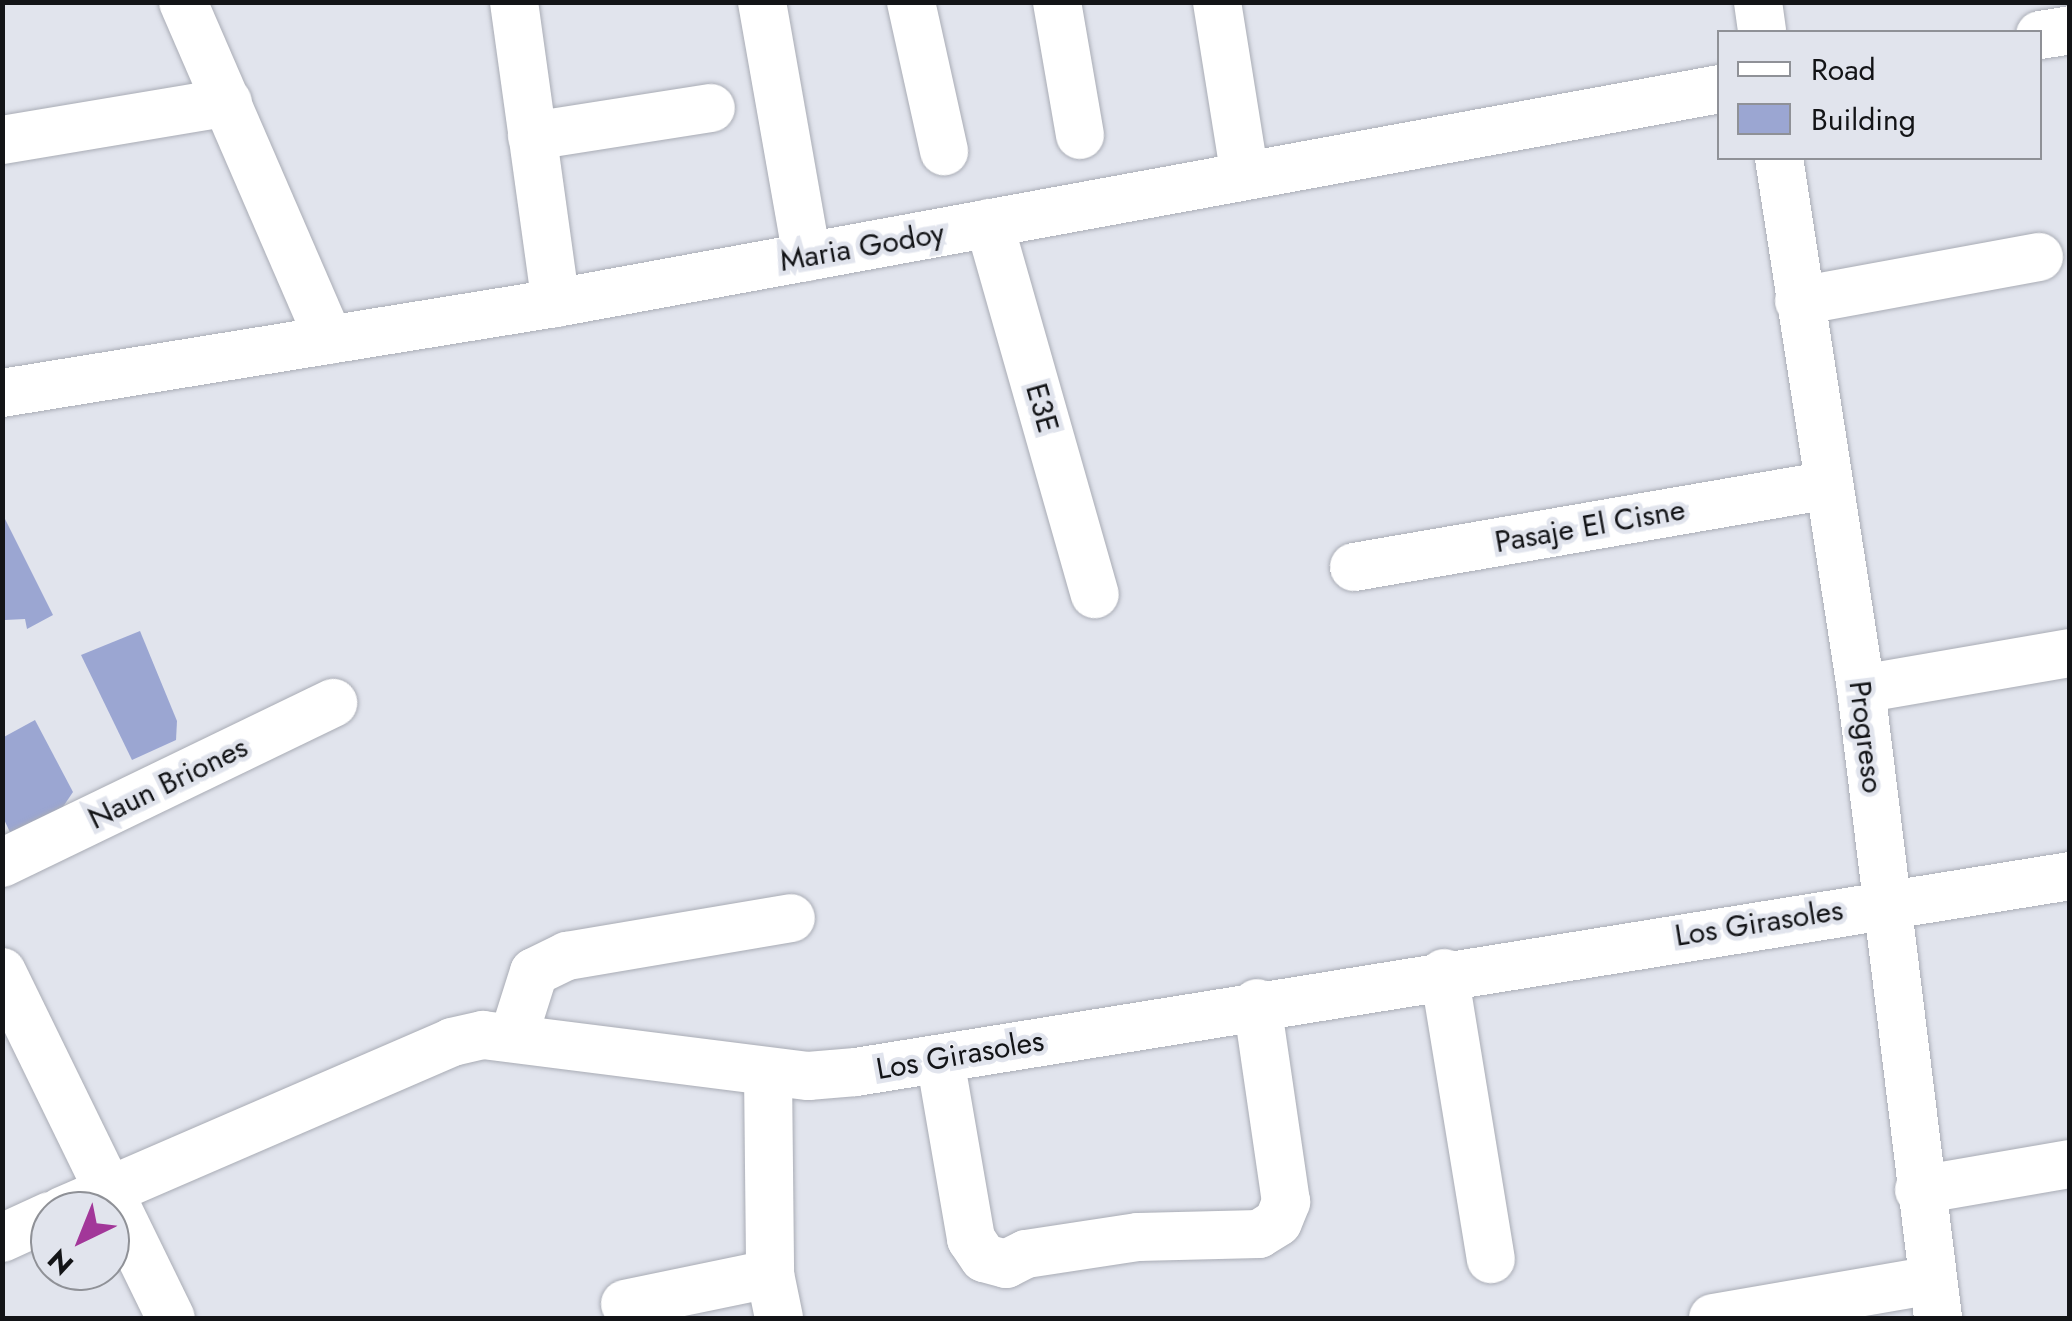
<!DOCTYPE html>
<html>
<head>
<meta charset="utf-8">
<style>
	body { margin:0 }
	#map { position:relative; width:2072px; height:1321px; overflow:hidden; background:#e1e4ed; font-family:Jost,sans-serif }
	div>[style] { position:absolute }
	.building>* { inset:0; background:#9ba6d2 }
	.roads { filter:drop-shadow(0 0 2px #a9acb5) drop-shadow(0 0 2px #a9acb5) }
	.street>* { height:48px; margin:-24px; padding:0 24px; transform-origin:24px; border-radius:24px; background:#fff }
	span { translate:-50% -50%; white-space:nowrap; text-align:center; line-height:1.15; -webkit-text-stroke:9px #e1e4ed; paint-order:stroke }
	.street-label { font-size:30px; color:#131417 }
	.frame { position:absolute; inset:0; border:5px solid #131417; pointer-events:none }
	.legend { position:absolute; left:1717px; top:30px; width:325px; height:130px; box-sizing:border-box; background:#e1e4ed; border:2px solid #8f9197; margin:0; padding:12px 18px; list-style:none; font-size:30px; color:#131417 }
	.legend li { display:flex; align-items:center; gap:20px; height:50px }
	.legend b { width:50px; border:2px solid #8f9197 }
	.north { position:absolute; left:30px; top:1191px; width:100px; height:100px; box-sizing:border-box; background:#e1e4ed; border:2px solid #8f9197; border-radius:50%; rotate:223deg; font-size:28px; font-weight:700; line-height:40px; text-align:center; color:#131417 }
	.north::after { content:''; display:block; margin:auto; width:35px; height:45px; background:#a23799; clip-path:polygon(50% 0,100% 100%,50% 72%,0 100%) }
</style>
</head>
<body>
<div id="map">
	<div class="building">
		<i style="clip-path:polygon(2px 513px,53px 615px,27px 629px,25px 619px,5px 620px,2px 614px)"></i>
		<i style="clip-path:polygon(140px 631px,177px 721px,176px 740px,132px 760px,81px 655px)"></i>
		<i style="clip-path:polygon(35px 720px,73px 792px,52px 823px,14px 841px,2px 815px,2px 738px)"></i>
	</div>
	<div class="roads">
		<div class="street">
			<i style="left:183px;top:2px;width:368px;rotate:66.6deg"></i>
			<i style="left:514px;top:2px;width:304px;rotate:82.1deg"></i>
			<i style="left:762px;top:2px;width:259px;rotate:80deg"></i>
			<i style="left:911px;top:2px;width:153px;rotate:77.5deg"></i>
			<i style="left:1057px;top:2px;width:135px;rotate:80.2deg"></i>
			<i style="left:1217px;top:2px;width:176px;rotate:80.9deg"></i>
			<i style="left:1758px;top:2px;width:30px;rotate:82deg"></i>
			<i style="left:2040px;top:35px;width:30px;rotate:-9deg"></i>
			<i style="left:532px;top:136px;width:181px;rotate:-8.9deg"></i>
			<i style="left:2px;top:140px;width:229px;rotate:-9.5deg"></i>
			<i style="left:1779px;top:158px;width:537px;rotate:81.22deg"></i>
			<i style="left:1861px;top:689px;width:634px;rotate:83.02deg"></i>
			<i style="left:989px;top:223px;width:386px;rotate:74.1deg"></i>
			<i style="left:1799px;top:301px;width:244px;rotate:-10.4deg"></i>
			<i style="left:2px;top:393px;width:561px;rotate:-9.23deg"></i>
			<i style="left:556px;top:303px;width:1184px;rotate:-10.42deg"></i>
			<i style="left:1354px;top:567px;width:478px;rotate:-9.8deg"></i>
			<i style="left:1861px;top:689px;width:212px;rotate:-9.8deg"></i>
			<i style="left:2px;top:863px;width:368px;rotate:-25.8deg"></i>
			<i style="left:2px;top:972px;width:385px;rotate:64deg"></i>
			<i style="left:1444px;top:973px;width:290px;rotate:80.7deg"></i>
			<i style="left:514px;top:1035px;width:66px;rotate:-72.4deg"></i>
			<i style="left:534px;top:972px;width:37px;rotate:-26deg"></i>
			<i style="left:567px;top:956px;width:227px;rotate:-9.6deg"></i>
			<i style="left:940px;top:1059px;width:183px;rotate:80.2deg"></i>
			<i style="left:971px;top:1239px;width:23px;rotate:56deg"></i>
			<i style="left:984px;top:1258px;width:23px;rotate:15deg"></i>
			<i style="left:1006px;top:1264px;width:22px;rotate:-27deg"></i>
			<i style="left:1026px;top:1254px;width:113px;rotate:-8.6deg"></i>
			<i style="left:1138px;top:1237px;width:121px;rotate:-1.4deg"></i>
			<i style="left:1259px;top:1234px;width:22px;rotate:-32deg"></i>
			<i style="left:1278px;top:1222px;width:22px;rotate:-68deg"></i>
			<i style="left:1286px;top:1202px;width:201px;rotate:-98.3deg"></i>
			<i style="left:768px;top:1072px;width:202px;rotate:89.4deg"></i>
			<i style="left:770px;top:1274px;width:45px;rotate:78.4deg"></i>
			<i style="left:1919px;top:1190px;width:153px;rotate:-9.8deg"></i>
			<i style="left:62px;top:1211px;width:425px;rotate:-23.4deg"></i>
			<i style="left:452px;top:1042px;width:32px;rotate:-13deg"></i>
			<i style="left:483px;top:1035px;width:328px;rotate:7.2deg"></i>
			<i style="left:808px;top:1076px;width:48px;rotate:-4.8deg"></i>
			<i style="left:856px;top:1072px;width:1230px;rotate:-9.17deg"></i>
			<i style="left:2px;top:1238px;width:53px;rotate:-24.6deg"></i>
			<i style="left:625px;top:1304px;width:148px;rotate:-11.7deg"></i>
			<i style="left:1713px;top:1318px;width:222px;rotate:-9.8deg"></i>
		</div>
	</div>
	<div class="street-label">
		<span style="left:862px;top:247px;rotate:-10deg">Maria Godoy</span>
		<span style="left:1042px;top:408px;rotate:74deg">E3E</span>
		<span style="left:1590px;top:526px;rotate:-10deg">Pasaje El Cisne</span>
		<span style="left:1866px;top:737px;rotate:83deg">Progreso</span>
		<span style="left:168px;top:783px;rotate:-26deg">Naun Briones</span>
		<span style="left:1759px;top:923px;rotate:-9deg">Los Girasoles</span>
		<span style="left:960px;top:1055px;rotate:-10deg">Los Girasoles</span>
	</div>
	<div class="frame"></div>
	<ul class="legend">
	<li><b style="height:12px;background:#fff"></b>Road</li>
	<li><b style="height:28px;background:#9ba6d2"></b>Building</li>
	</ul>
	<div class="north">N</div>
</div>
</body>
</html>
